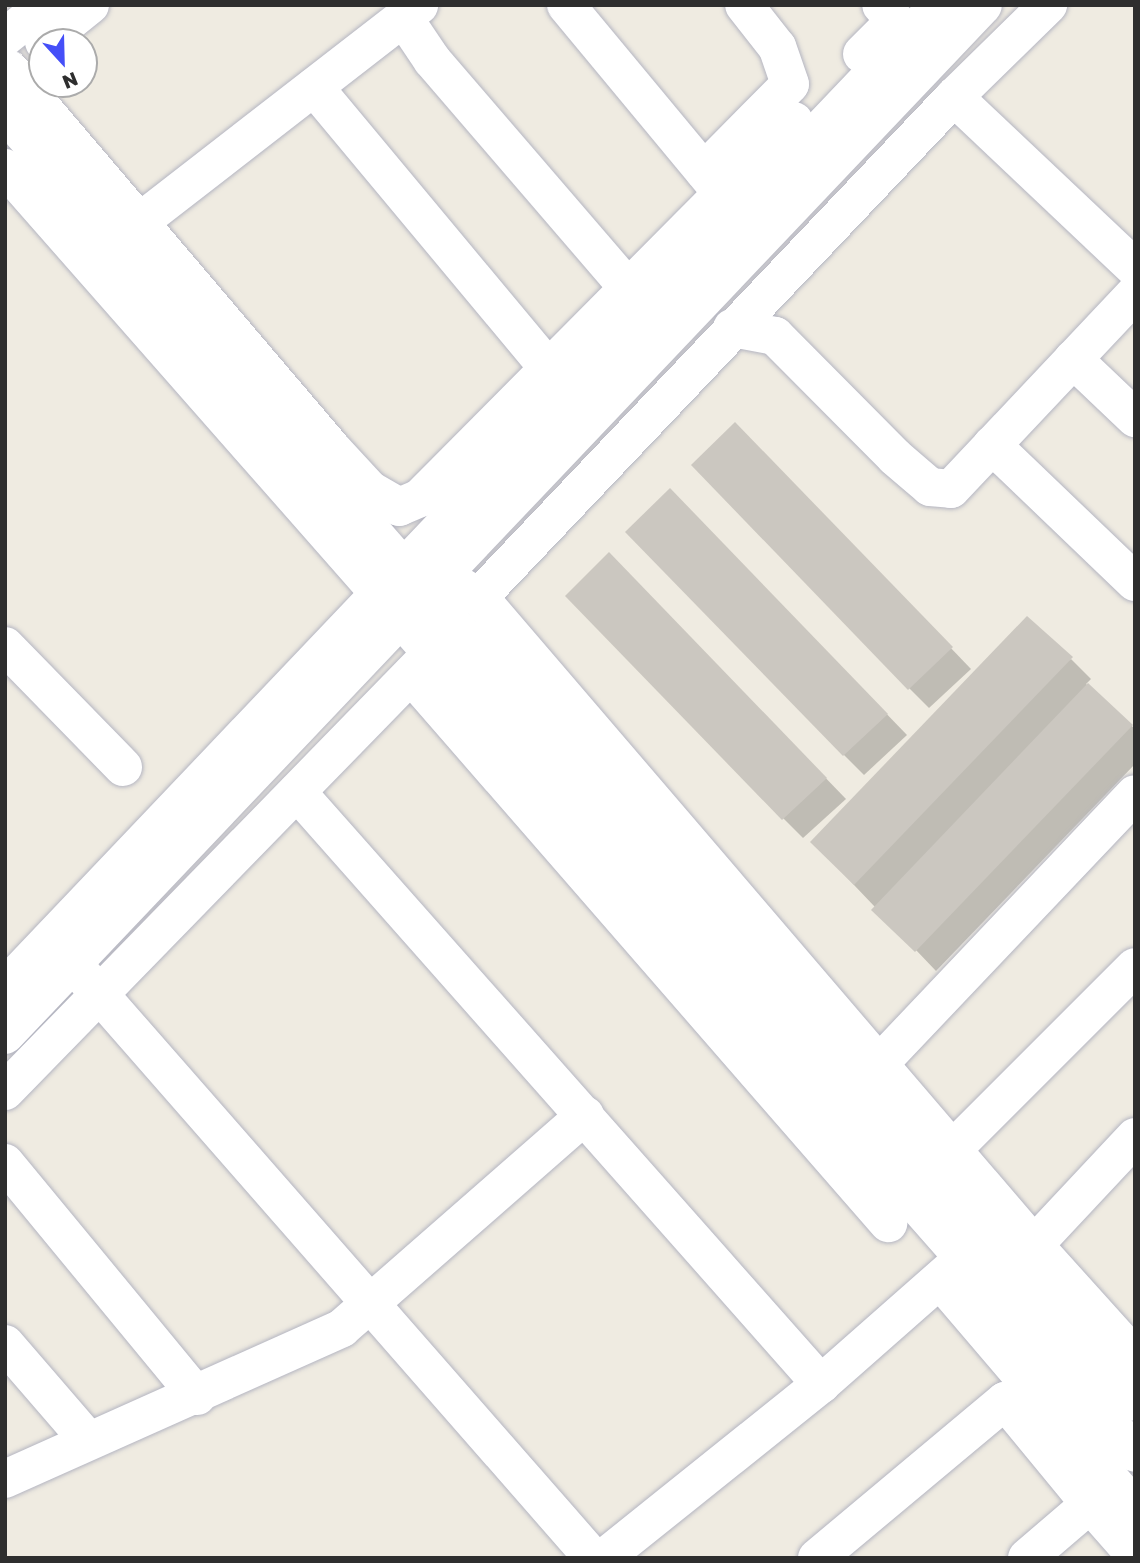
<!DOCTYPE html>
<html>
<head>
<meta charset="utf-8">
<style>
	body { margin:0 }
	#map { position:relative; width:1140px; height:1563px; overflow:hidden; background:#efebe1; font-family:"Golos Text",sans-serif }
	div>[style] { position:absolute }
	.shadow>* { inset:0; background:#0003 }
	.building>* { inset:0; background:#cbc7c0 }
	.roads { filter:drop-shadow(0 0 2px #b4b5c1) drop-shadow(0 0 2px #b4b5c1) }
	.minor>* { height:38px; margin:-19px; padding:0 19px; transform-origin:19px; border-radius:19px; background:#fff }
	span { translate:-50% -50%; white-space:nowrap; text-align:center; line-height:1.15; -webkit-text-stroke:7px #fff; paint-order:stroke }
	.frame { position:absolute; inset:0; border:7px solid #2e2e2e; pointer-events:none }
	.north { position:absolute; left:28px; top:28px; width:70px; height:70px; box-sizing:border-box; background:#fff; border:2px solid #ababab; border-radius:50%; rotate:158deg; font-size:19px; font-weight:700; line-height:28px; text-align:center; color:#2e2e2e }
	.north::after { content:''; display:block; margin:auto; width:24px; height:32px; background:#454ff8; clip-path:polygon(50% 0,100% 100%,50% 72%,0 100%) }
</style>
</head>
<body>
<div id="map">
	<div class="shadow">
		<i style="clip-path:polygon(755px 444px,971px 669px,929px 708px,909px 688px)"></i>
		<i style="clip-path:polygon(690px 511px,907px 735px,864px 775px,844px 755px)"></i>
		<i style="clip-path:polygon(629px 575px,846px 799px,803px 838px,783px 818px)"></i>
		<i style="clip-path:polygon(1071px 659px,1091px 679px,1086px 684px,1135px 729px,1135px 764px,936px 971px,813px 842px)"></i>
	</div>
	<div class="building">
		<i style="clip-path:polygon(735px 422px,953px 647px,908px 690px,691px 465px)"></i>
		<i style="clip-path:polygon(670px 488px,888px 714px,843px 756px,625px 532px)"></i>
		<i style="clip-path:polygon(609px 552px,827px 778px,782px 820px,565px 596px)"></i>
		<i style="clip-path:polygon(1027px 616px,1073px 657px,854px 885px,810px 842px)"></i>
		<i style="clip-path:polygon(1088px 683px,1133px 725px,915px 952px,871px 910px)"></i>
	</div>
	<div class="roads">
		<div class="minor">
			<i style="left:566px;top:5px;width:268px;rotate:50.3deg"></i>
			<i style="left:403px;top:17px;width:52px;rotate:56deg"></i>
			<i style="left:432px;top:60px;width:301px;rotate:49.3deg"></i>
			<i style="left:5px;top:37px;width:51px;rotate:-38.7deg"></i>
			<i style="left:44px;top:42px;width:59px;rotate:-38.8deg"></i>
			<i style="left:862px;top:54px;width:47px;rotate:-45deg"></i>
			<i style="left:895px;top:21px;width:21px;rotate:-131deg"></i>
			<i style="left:9px;top:69px;width:500px;rotate:49.62deg"></i>
			<i style="left:333px;top:450px;width:54px;rotate:47.2deg"></i>
			<i style="left:370px;top:490px;width:34px;rotate:30deg"></i>
			<i style="left:399px;top:507px;width:23px;rotate:-23deg"></i>
			<i style="left:420px;top:498px;width:531px;rotate:-45.23deg"></i>
			<i style="left:314px;top:87px;width:366px;rotate:50.2deg"></i>
			<i style="left:954px;top:97px;width:132px;rotate:-44.4deg"></i>
			<i style="left:5px;top:113px;width:1714px;rotate:48.76deg"></i>
			<i style="left:5px;top:168px;width:1711px;rotate:48.67deg"></i>
			<i style="left:704px;top:171px;width:122px;rotate:-45.3deg"></i>
			<i style="left:790px;top:84px;width:39px;rotate:-109deg"></i>
			<i style="left:777px;top:47px;width:53px;rotate:-128.2deg"></i>
			<i style="left:141px;top:221px;width:352px;rotate:-37.8deg"></i>
			<i style="left:732px;top:328px;width:44px;rotate:10.5deg"></i>
			<i style="left:775px;top:336px;width:170px;rotate:45.2deg"></i>
			<i style="left:895px;top:457px;width:46px;rotate:40.6deg"></i>
			<i style="left:930px;top:487px;width:21px;rotate:5deg"></i>
			<i style="left:951px;top:489px;width:268px;rotate:-46.7deg"></i>
			<i style="left:1073px;top:359px;width:86px;rotate:43.6deg"></i>
			<i style="left:992px;top:445px;width:198px;rotate:43.8deg"></i>
			<i style="left:457px;top:584px;width:26px;rotate:31deg"></i>
			<i style="left:479px;top:597px;width:690px;rotate:-46.47deg"></i>
			<i style="left:954px;top:97px;width:249px;rotate:43.4deg"></i>
			<i style="left:479px;top:597px;width:853px;rotate:49.42deg"></i>
			<i style="left:1034px;top:1245px;width:148px;rotate:-46.9deg"></i>
			<i style="left:5px;top:646px;width:169px;rotate:45.7deg"></i>
			<i style="left:411px;top:675px;width:727px;rotate:48.96deg"></i>
			<i style="left:297px;top:792px;width:791px;rotate:48.49deg"></i>
			<i style="left:73px;top:964px;width:789px;rotate:48.8deg"></i>
			<i style="left:5px;top:987px;width:1355px;rotate:-46.44deg"></i>
			<i style="left:5px;top:1035px;width:1420px;rotate:-46.48deg"></i>
			<i style="left:879px;top:1064px;width:372px;rotate:-46.5deg"></i>
			<i style="left:5px;top:1091px;width:607px;rotate:-45.73deg"></i>
			<i style="left:953px;top:1149px;width:257px;rotate:-45deg"></i>
			<i style="left:5px;top:1163px;width:302px;rotate:50.5deg"></i>
			<i style="left:1034px;top:1245px;width:151px;rotate:48deg"></i>
			<i style="left:940px;top:1280px;width:300px;rotate:49.5deg"></i>
			<i style="left:5px;top:1344px;width:127px;rotate:49.2deg"></i>
			<i style="left:5px;top:1479px;width:369px;rotate:-24.1deg"></i>
			<i style="left:342px;top:1328px;width:323px;rotate:-41.2deg"></i>
			<i style="left:1090px;top:1504px;width:68px;rotate:48.6deg"></i>
			<i style="left:604px;top:1558px;width:278px;rotate:-38.7deg"></i>
			<i style="left:821px;top:1384px;width:191px;rotate:-41.4deg"></i>
			<i style="left:817px;top:1558px;width:245px;rotate:-39.9deg"></i>
			<i style="left:1005px;top:1401px;width:134px;rotate:50.5deg"></i>
			<i style="left:1090px;top:1504px;width:83px;rotate:139.4deg"></i>
		</div>
	</div>
	<div class="frame"></div>
	<div class="north">N</div>
</div>
</body>
</html>
